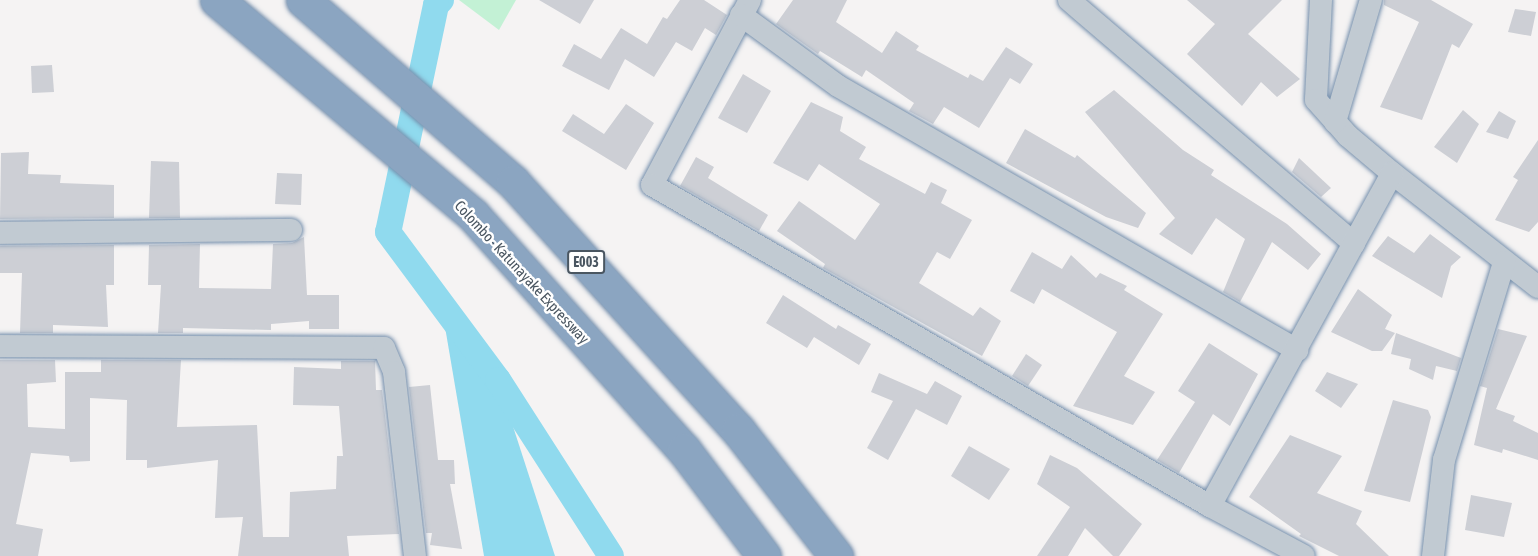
<!DOCTYPE html>
<html>
<head>
<meta charset="utf-8">
<style>
	body { margin:0 }
	#map { position:relative; width:1538px; height:556px; overflow:hidden; background:#f5f3f3; font-family:"Asap Condensed",sans-serif }
	div>[style] { position:absolute }
	.green>* { inset:0; background:#c3f1d5 }
	.water>* { inset:0; background:#90daee }
	.canal>* { height:26px; margin:-13px; padding:0 13px; transform-origin:13px; border-radius:13px; background:#90daee }
	.building>* { inset:0; background:#cdcfd5 }
	.roads { filter:drop-shadow(0 0 2px #7690ad) drop-shadow(0 0 2px #7690ad) }
	.street>* { height:22px; margin:-11px; padding:0 11px; transform-origin:11px; border-radius:11px; background:#c1cad2 }
	.highway>* { height:33px; margin:-16.5px; padding:0 16.5px; transform-origin:16.5px; border-radius:16.5px; background:#8ba5c1 }
	span { translate:-50% -50%; white-space:nowrap; text-align:center; line-height:1.15; -webkit-text-stroke:5px #fff; paint-order:stroke }
	.shield-label span { padding:2px 4px; background:#fff; border:2px solid; border-radius:4px; -webkit-text-stroke-width:0 }
	.shield-label { font-size:14px; color:#4a5661; font-weight:700 }
	.street-label { font-size:15px; color:#4a5661 }
</style>
</head>
<body>
<div id="map">
	<div class="green">
		<i style="clip-path:polygon(459px 0,516px 0,499px 30px)"></i>
	</div>
	<div class="water">
		<i style="clip-path:polygon(444px 321px,498px 380px,555px 556px,484px 556px)"></i>
	</div>
	<div class="canal">
		<i style="left:441px;top:0;width:7px;rotate:135deg"></i>
		<i style="left:436px;top:5px;width:232px;rotate:101.9deg"></i>
		<i style="left:388px;top:232px;width:184px;rotate:53.4deg"></i>
		<i style="left:498px;top:380px;width:209px;rotate:57.3deg"></i>
	</div>
	<div class="building">
		<i style="clip-path:polygon(539px 0,594px 0,580px 24px)"></i>
		<i style="clip-path:polygon(680px 0,704px 0,727px 15px,716px 35px,705px 28px,692px 51px,676px 42px,654px 77px,625px 59px,609px 90px,562px 66px,574px 44px,601px 59px,621px 28px,647px 44px,663px 17px,667px 19px)"></i>
		<i style="clip-path:polygon(793px 0,847px 0,836px 22px,882px 53px,896px 31px,919px 46px,916px 50px,968px 78px,970px 74px,983px 81px,1006px 47px,1033px 64px,1020px 84px,1010px 78px,979px 128px,944px 107px,933px 124px,909px 111px,914px 103px,866px 70px,862px 77px,820px 51px,818px 54px,776px 24px)"></i>
		<i style="clip-path:polygon(1187px 0,1282px 0,1248px 34px,1300px 79px,1277px 97px,1261px 82px,1242px 106px,1187px 54px,1215px 24px)"></i>
		<i style="clip-path:polygon(1384px 0,1431px 0,1473px 24px,1459px 48px,1452px 44px,1422px 120px,1380px 107px,1419px 22px,1384px 5px)"></i>
		<i style="clip-path:polygon(1515px 9px,1536px 12px,1531px 36px,1508px 32px)"></i>
		<i style="clip-path:polygon(52px 65px,54px 92px,32px 93px,31px 66px)"></i>
		<i style="clip-path:polygon(743px 74px,771px 91px,747px 133px,718px 118px)"></i>
		<i style="clip-path:polygon(1114px 90px,1183px 150px,1214px 170px,1211px 175px,1287px 224px,1321px 254px,1308px 270px,1272px 242px,1240px 302px,1223px 292px,1245px 239px,1216px 218px,1192px 255px,1159px 234px,1175px 218px,1085px 112px)"></i>
		<i style="clip-path:polygon(811px 102px,843px 117px,840px 131px,866px 147px,859px 159px,925px 194px,931px 182px,947px 190px,941px 203px,972px 220px,950px 259px,937px 252px,919px 283px,973px 316px,980px 307px,1001px 321px,982px 356px,823px 268px,825px 264px,777px 231px,799px 201px,855px 240px,880px 204px,819px 164px,808px 181px,773px 163px)"></i>
		<i style="clip-path:polygon(626px 104px,654px 123px,626px 170px,562px 131px,573px 114px,604px 134px)"></i>
		<i style="clip-path:polygon(1463px 110px,1479px 124px,1457px 163px,1434px 147px)"></i>
		<i style="clip-path:polygon(1499px 111px,1516px 121px,1508px 139px,1486px 132px)"></i>
		<i style="clip-path:polygon(1025px 129px,1075px 158px,1077px 155px,1146px 213px,1138px 228px,1106px 217px,1006px 163px)"></i>
		<i style="clip-path:polygon(1538px 140px,1538px 222px,1529px 232px,1495px 220px,1518px 180px,1513px 177px)"></i>
		<i style="clip-path:polygon(29px 152px,28px 174px,61px 175px,60px 183px,114px 185px,114px 218px,0 219px,1px 153px)"></i>
		<i style="clip-path:polygon(696px 157px,714px 167px,708px 178px,768px 215px,759px 231px,680px 186px)"></i>
		<i style="clip-path:polygon(1299px 158px,1331px 188px,1321px 197px,1292px 172px)"></i>
		<i style="clip-path:polygon(151px 161px,179px 162px,180px 218px,149px 218px)"></i>
		<i style="clip-path:polygon(277px 173px,302px 174px,301px 205px,275px 204px)"></i>
		<i style="clip-path:polygon(1430px 234px,1461px 257px,1451px 266px,1442px 298px,1372px 256px,1388px 236px,1414px 253px)"></i>
		<i style="clip-path:polygon(304px 237px,307px 295px,339px 295px,339px 329px,309px 329px,309px 321px,271px 324px,271px 330px,183px 328px,183px 333px,158px 333px,161px 285px,148px 285px,149px 245px,200px 244px,199px 288px,271px 289px,273px 244px,292px 243px)"></i>
		<i style="clip-path:polygon(114px 245px,114px 285px,106px 285px,108px 327px,53px 325px,53px 333px,20px 333px,22px 273px,0 273px,0 246px)"></i>
		<i style="clip-path:polygon(1032px 252px,1062px 269px,1071px 255px,1096px 278px,1100px 273px,1127px 286px,1124px 290px,1163px 314px,1124px 376px,1155px 392px,1133px 425px,1073px 406px,1117px 332px,1042px 289px,1034px 304px,1010px 291px)"></i>
		<i style="clip-path:polygon(1358px 289px,1392px 315px,1385px 329px,1395px 333px,1382px 351px,1372px 351px,1331px 332px)"></i>
		<i style="clip-path:polygon(783px 295px,836px 329px,838px 325px,871px 344px,859px 365px,814px 337px,807px 348px,766px 323px)"></i>
		<i style="clip-path:polygon(1498px 329px,1527px 336px,1496px 409px,1515px 416px,1513px 421px,1538px 433px,1538px 460px,1503px 449px,1502px 453px,1474px 445px,1487px 388px,1480px 386px)"></i>
		<i style="clip-path:polygon(1396px 333px,1461px 358px,1457px 371px,1436px 366px,1433px 380px,1409px 369px,1411px 359px,1391px 354px)"></i>
		<i style="clip-path:polygon(1209px 343px,1258px 374px,1230px 426px,1213px 414px,1179px 473px,1157px 460px,1195px 402px,1178px 391px)"></i>
		<i style="clip-path:polygon(1026px 354px,1042px 365px,1028px 386px,1012px 376px)"></i>
		<i style="clip-path:polygon(0 360px,55px 360px,56px 382px,27px 384px,28px 427px,65px 429px,65px 372px,101px 372px,101px 360px,181px 360px,177px 427px,257px 425px,263px 537px,289px 537px,290px 492px,336px 489px,337px 456px,343px 456px,339px 406px,293px 405px,294px 367px,341px 369px,341px 361px,375px 361px,376px 390px,382px 390px,399px 534px,347px 536px,349px 556px,238px 556px,243px 517px,215px 518px,218px 460px,147px 468px,147px 460px,126px 460px,127px 400px,90px 398px,90px 461px,70px 462px,69px 456px,31px 453px,16px 524px,43px 529px,38px 556px,0 556px)"></i>
		<i style="clip-path:polygon(1327px 372px,1358px 384px,1341px 408px,1315px 391px)"></i>
		<i style="clip-path:polygon(879px 373px,927px 394px,935px 381px,962px 396px,947px 425px,916px 409px,888px 460px,867px 448px,893px 401px,871px 392px)"></i>
		<i style="clip-path:polygon(430px 385px,438px 460px,454px 460px,455px 484px,450px 484px,462px 549px,430px 545px,432px 533px,426px 533px,409px 387px)"></i>
		<i style="clip-path:polygon(1393px 400px,1428px 410px,1431px 417px,1410px 502px,1364px 491px)"></i>
		<i style="clip-path:polygon(1290px 435px,1342px 456px,1317px 493px,1362px 511px,1356px 524px,1389px 556px,1339px 556px,1299px 536px,1301px 534px,1249px 497px)"></i>
		<i style="clip-path:polygon(969px 446px,1010px 469px,989px 500px,951px 476px)"></i>
		<i style="clip-path:polygon(1050px 455px,1077px 468px,1142px 524px,1119px 556px,1113px 556px,1085px 528px,1068px 556px,1037px 556px,1070px 507px,1037px 484px)"></i>
		<i style="clip-path:polygon(1471px 495px,1512px 503px,1504px 537px,1465px 530px)"></i>
	</div>
	<div class="roads">
		<div class="street">
			<i style="left:750px;top:0;width:209px;rotate:117.9deg"></i>
			<i style="left:652px;top:185px;width:644px;rotate:29.91deg"></i>
			<i style="left:1210px;top:506px;width:106px;rotate:28deg"></i>
			<i style="left:1069px;top:0;width:375px;rotate:40.5deg"></i>
			<i style="left:1321px;top:0;width:100px;rotate:92.9deg"></i>
			<i style="left:1316px;top:100px;width:48px;rotate:48.4deg"></i>
			<i style="left:1348px;top:136px;width:57px;rotate:40.1deg"></i>
			<i style="left:1392px;top:173px;width:185px;rotate:38deg"></i>
			<i style="left:741px;top:15px;width:120px;rotate:36.2deg"></i>
			<i style="left:838px;top:86px;width:530px;rotate:29.91deg"></i>
			<i style="left:1335px;top:122px;width:127px;rotate:-73.6deg"></i>
			<i style="left:0;top:233px;width:291px;rotate:-0.6deg"></i>
			<i style="left:0;top:346px;width:384px;rotate:0.3deg"></i>
			<i style="left:384px;top:348px;width:26px;rotate:67deg"></i>
			<i style="left:394px;top:372px;width:185px;rotate:83.5deg"></i>
			<i style="left:1210px;top:506px;width:379px;rotate:-61.3deg"></i>
			<i style="left:1433px;top:556px;width:97px;rotate:-83.5deg"></i>
			<i style="left:1444px;top:460px;width:207px;rotate:-73.1deg"></i>
		</div>
		<div class="highway">
			<i style="left:217px;top:0;width:334px;rotate:40deg"></i>
			<i style="left:473px;top:215px;width:316px;rotate:48.1deg"></i>
			<i style="left:684px;top:450px;width:133px;rotate:53deg"></i>
			<i style="left:303px;top:0;width:278px;rotate:40.9deg"></i>
			<i style="left:513px;top:182px;width:335px;rotate:47.8deg"></i>
			<i style="left:738px;top:430px;width:160px;rotate:52.1deg"></i>
		</div>
	</div>
	<div class="shield-label">
		<span style="left:586px;top:262px">E003</span>
	</div>
	<div class="street-label">
		<span style="left:522px;top:272px;rotate:47deg">Colombo - Katunayake Expressway</span>
	</div>
</div>
</body>
</html>
